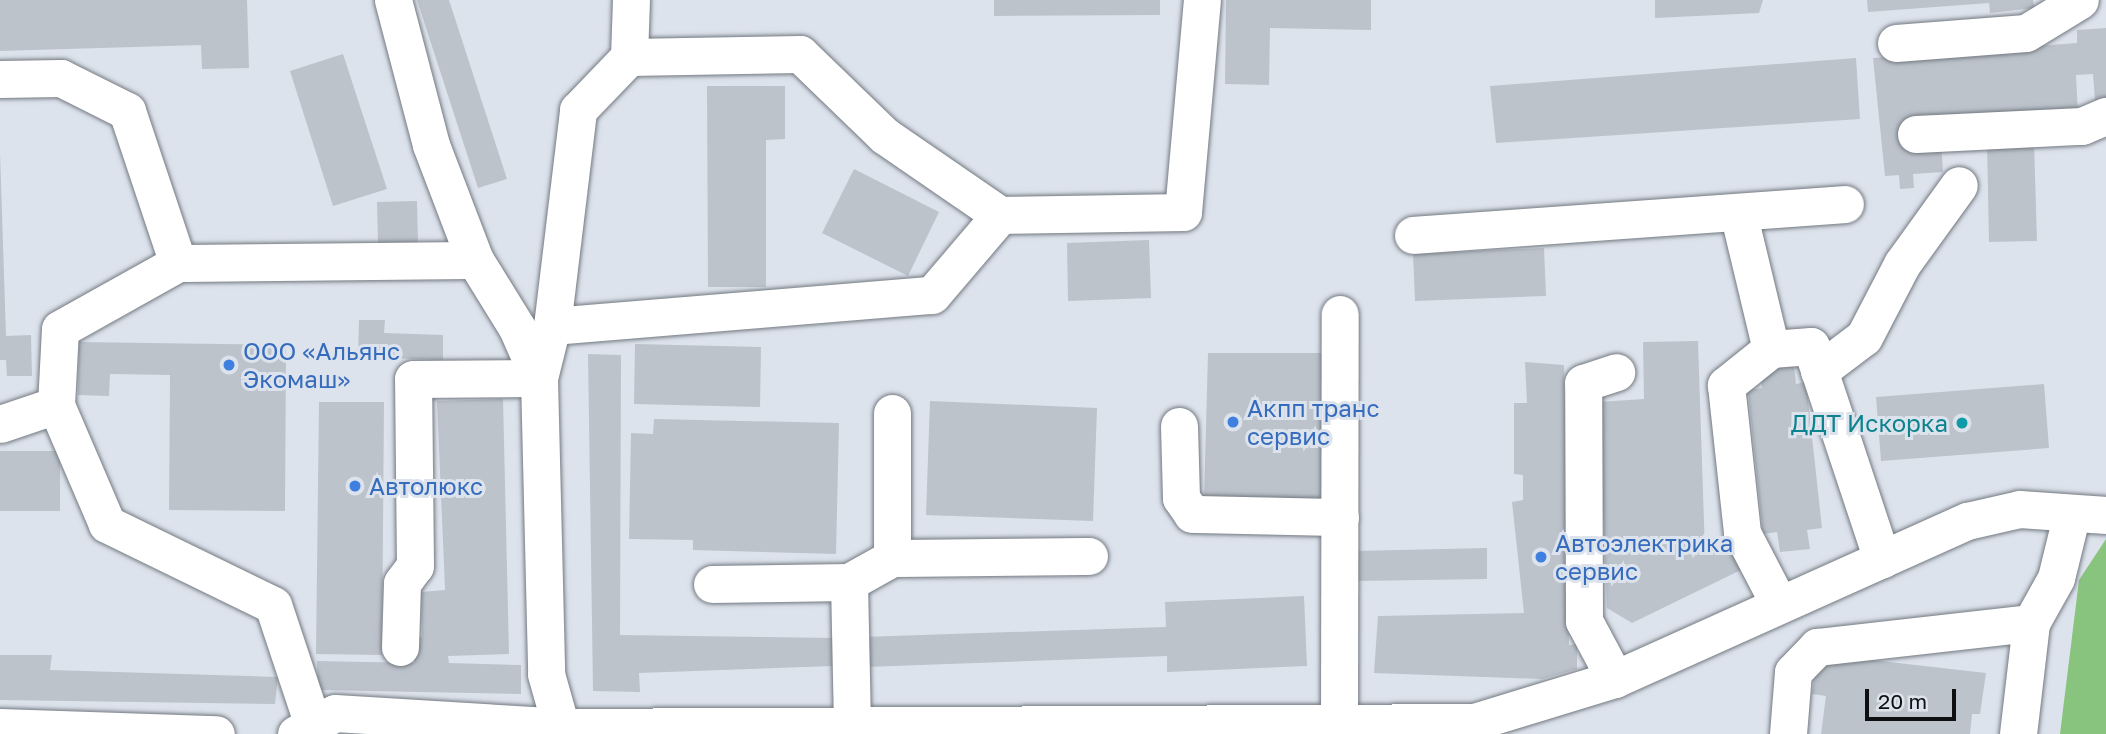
<!DOCTYPE html>
<html>
<head>
<meta charset="utf-8">
<style>
	body { margin:0 }
	#map { position:relative; width:2106px; height:734px; overflow:hidden; background:#dde3ec; font-family:"Golos Text",sans-serif }
	div>[style] { position:absolute }
	.forest>* { inset:0; background:#89c47f }
	.building>* { inset:0; background:#bcc3cb }
	.roads { filter:drop-shadow(0 0 2px #737980) drop-shadow(0 0 2px #737980) }
	.minor>* { height:37px; margin:-18.5px; padding:0 18.5px; transform-origin:18.5px; border-radius:18.5px; background:#fff }
	.dots>* { width:19px; height:19px; translate:-50% -50%; box-sizing:border-box; border:4px solid #dde3ec; border-radius:50% }
	span { translate:-50% -50%; white-space:nowrap; text-align:center; line-height:1.15; -webkit-text-stroke:6px #dde3ec; paint-order:stroke }
	.shop-label { font-size:24px; color:#366cbe }
	.left { translate:0 -50%; text-align:left }
	.culture-label { font-size:24px; color:#0d838f }
	.right { translate:-100% -50%; text-align:right }
	.scale { position:absolute; left:1865px; top:689px; width:91px; height:32px; box-sizing:border-box; border:4px solid #0d0f11; border-top:0; padding-left:9px; font-size:21px; line-height:24px; white-space:nowrap; color:#0d0f11; -webkit-text-stroke:5px #dde3ec; paint-order:stroke }
</style>
</head>
<body>
<div id="map">
	<div class="forest">
		<i style="clip-path:polygon(2106px 539px,2106px 734px,2060px 734px,2079px 580px)"></i>
	</div>
	<div class="building">
		<i style="clip-path:polygon(0 0,247px 0,249px 68px,202px 69px,201px 45px,0 51px)"></i>
		<i style="clip-path:polygon(417px 0,449px 0,507px 179px,478px 188px)"></i>
		<i style="clip-path:polygon(994px 0,1160px 0,1160px 15px,994px 16px)"></i>
		<i style="clip-path:polygon(1226px 0,1371px 0,1371px 30px,1270px 28px,1269px 85px,1225px 84px)"></i>
		<i style="clip-path:polygon(1655px 0,1763px 0,1759px 13px,1655px 18px)"></i>
		<i style="clip-path:polygon(1867px 0,2033px 0,2034px 8px,1990px 13px,1989px 3px,1868px 12px)"></i>
		<i style="clip-path:polygon(2106px 28px,2106px 100px,2095px 101px,2093px 74px,2076px 75px,2078px 114px,1941px 141px,1943px 172px,1913px 174px,1914px 188px,1900px 189px,1899px 175px,1885px 176px,1873px 58px,2077px 43px,2077px 30px)"></i>
		<i style="clip-path:polygon(343px 54px,387px 189px,333px 206px,290px 71px)"></i>
		<i style="clip-path:polygon(1856px 58px,1860px 119px,1496px 143px,1490px 86px)"></i>
		<i style="clip-path:polygon(707px 86px,785px 86px,785px 139px,766px 140px,766px 287px,708px 287px)"></i>
		<i style="clip-path:polygon(2034px 142px,2037px 241px,1989px 242px,1987px 143px)"></i>
		<i style="clip-path:polygon(0 152px,6px 336px,31px 335px,32px 376px,7px 376px,6px 360px,0 360px)"></i>
		<i style="clip-path:polygon(854px 169px,939px 212px,908px 276px,822px 233px)"></i>
		<i style="clip-path:polygon(417px 201px,418px 242px,378px 243px,377px 202px)"></i>
		<i style="clip-path:polygon(1149px 240px,1151px 298px,1068px 301px,1067px 243px)"></i>
		<i style="clip-path:polygon(1544px 248px,1546px 296px,1415px 301px,1413px 254px)"></i>
		<i style="clip-path:polygon(359px 320px,385px 320px,384px 333px,443px 335px,443px 360px,358px 357px)"></i>
		<i style="clip-path:polygon(1698px 341px,1705px 552px,1736px 541px,1747px 567px,1632px 623px,1607px 608px,1599px 402px,1644px 399px,1643px 342px)"></i>
		<i style="clip-path:polygon(79px 342px,286px 345px,285px 511px,169px 510px,170px 375px,110px 374px,109px 396px,78px 395px)"></i>
		<i style="clip-path:polygon(635px 344px,761px 347px,760px 407px,634px 404px)"></i>
		<i style="clip-path:polygon(1208px 353px,1324px 353px,1322px 504px,1204px 501px)"></i>
		<i style="clip-path:polygon(588px 354px,621px 355px,620px 635px,836px 638px,833px 666px,639px 673px,640px 692px,593px 691px)"></i>
		<i style="clip-path:polygon(1525px 362px,1564px 365px,1569px 645px,1577px 644px,1577px 669px,1542px 679px,1374px 673px,1378px 616px,1524px 613px,1512px 502px,1523px 500px,1523px 475px,1514px 474px,1514px 403px,1527px 403px)"></i>
		<i style="clip-path:polygon(1794px 366px,1796px 384px,1806px 382px,1822px 528px,1807px 530px,1810px 549px,1780px 552px,1777px 532px,1763px 534px,1748px 390px,1762px 388px,1760px 370px)"></i>
		<i style="clip-path:polygon(2044px 384px,2049px 448px,1881px 461px,1876px 397px)"></i>
		<i style="clip-path:polygon(503px 399px,509px 654px,448px 656px,449px 663px,521px 665px,521px 694px,318px 690px,317px 661px,414px 663px,413px 636px,422px 637px,421px 592px,445px 590px,437px 401px)"></i>
		<i style="clip-path:polygon(930px 401px,1097px 408px,1093px 521px,926px 515px)"></i>
		<i style="clip-path:polygon(319px 402px,384px 402px,382px 655px,316px 654px)"></i>
		<i style="clip-path:polygon(654px 419px,839px 423px,836px 554px,693px 550px,693px 540px,629px 539px,631px 433px,653px 434px)"></i>
		<i style="clip-path:polygon(0 451px,60px 451px,60px 511px,0 511px)"></i>
		<i style="clip-path:polygon(1487px 548px,1487px 579px,1356px 581px,1355px 551px)"></i>
		<i style="clip-path:polygon(1304px 596px,1307px 666px,1167px 672px,1167px 656px,865px 667px,862px 637px,1166px 627px,1165px 602px)"></i>
		<i style="clip-path:polygon(1819px 654px,1986px 673px,1980px 714px,1972px 714px,1970px 734px,1821px 734px,1826px 696px,1812px 694px)"></i>
		<i style="clip-path:polygon(0 655px,52px 655px,50px 670px,278px 677px,275px 704px,0 700px)"></i>
	</div>
	<div class="roads">
		<div class="minor">
			<i style="left:393px;top:0;width:150px;rotate:75.3deg"></i>
			<i style="left:431px;top:145px;width:123px;rotate:69.1deg"></i>
			<i style="left:475px;top:260px;width:80px;rotate:58.3deg"></i>
			<i style="left:517px;top:328px;width:55px;rotate:66.3deg"></i>
			<i style="left:539px;top:378px;width:296px;rotate:88.6deg"></i>
			<i style="left:546px;top:674px;width:55px;rotate:74.2deg"></i>
			<i style="left:561px;top:727px;width:913px;rotate:-0.31deg"></i>
			<i style="left:1474px;top:722px;width:147px;rotate:-17deg"></i>
			<i style="left:1615px;top:679px;width:386px;rotate:-24.2deg"></i>
			<i style="left:1967px;top:521px;width:54px;rotate:-12.8deg"></i>
			<i style="left:2020px;top:509px;width:86px;rotate:4deg"></i>
			<i style="left:1896px;top:43px;width:130px;rotate:-4.4deg"></i>
			<i style="left:2026px;top:33px;width:63px;rotate:-31.4deg"></i>
			<i style="left:629px;top:57px;width:57px;rotate:-88deg"></i>
			<i style="left:0;top:79px;width:61px;rotate:-0.9deg"></i>
			<i style="left:61px;top:78px;width:74px;rotate:26.6deg"></i>
			<i style="left:127px;top:111px;width:160px;rotate:71.5deg"></i>
			<i style="left:1916px;top:134px;width:166px;rotate:-2.8deg"></i>
			<i style="left:2082px;top:126px;width:26px;rotate:-23deg"></i>
			<i style="left:1738px;top:212px;width:141px;rotate:76.5deg"></i>
			<i style="left:1771px;top:349px;width:58px;rotate:141.3deg"></i>
			<i style="left:1726px;top:385px;width:149px;rotate:83.8deg"></i>
			<i style="left:1742px;top:533px;width:80px;rotate:62.5deg"></i>
			<i style="left:1413px;top:235px;width:433px;rotate:-4.1deg"></i>
			<i style="left:552px;top:326px;width:381px;rotate:-4.7deg"></i>
			<i style="left:932px;top:295px;width:105px;rotate:-49.6deg"></i>
			<i style="left:1771px;top:349px;width:40px;rotate:-4.3deg"></i>
			<i style="left:1811px;top:346px;width:225px;rotate:71.6deg"></i>
			<i style="left:1819px;top:371px;width:56px;rotate:-37.1deg"></i>
			<i style="left:1864px;top:337px;width:82px;rotate:-62.5deg"></i>
			<i style="left:1902px;top:264px;width:97px;rotate:-54.2deg"></i>
			<i style="left:0;top:424px;width:59px;rotate:-18.7deg"></i>
			<i style="left:1179px;top:426px;width:72px;rotate:88.4deg"></i>
			<i style="left:1181px;top:498px;width:19px;rotate:55deg"></i>
			<i style="left:1192px;top:514px;width:148px;rotate:1.2deg"></i>
			<i style="left:892px;top:558px;width:197px;rotate:-0.6deg"></i>
			<i style="left:712px;top:584px;width:137px;rotate:-0.8deg"></i>
			<i style="left:400px;top:647px;width:64px;rotate:-88.2deg"></i>
			<i style="left:402px;top:583px;width:21px;rotate:-53deg"></i>
			<i style="left:415px;top:566px;width:187px;rotate:-90.6deg"></i>
			<i style="left:413px;top:379px;width:126px;rotate:-0.5deg"></i>
			<i style="left:539px;top:378px;width:54px;rotate:-76deg"></i>
			<i style="left:552px;top:326px;width:218px;rotate:-83.1deg"></i>
			<i style="left:578px;top:110px;width:74px;rotate:-46.1deg"></i>
			<i style="left:629px;top:57px;width:171px;rotate:-1deg"></i>
			<i style="left:800px;top:54px;width:118px;rotate:44deg"></i>
			<i style="left:885px;top:136px;width:140px;rotate:34.5deg"></i>
			<i style="left:1000px;top:215px;width:183px;rotate:-0.9deg"></i>
			<i style="left:1183px;top:212px;width:213px;rotate:-84.9deg"></i>
			<i style="left:1615px;top:679px;width:66px;rotate:-118.1deg"></i>
			<i style="left:1584px;top:621px;width:238px;rotate:-90.2deg"></i>
			<i style="left:1583px;top:383px;width:35px;rotate:-18deg"></i>
			<i style="left:1339px;top:722px;width:408px;rotate:-89.9deg"></i>
			<i style="left:313px;top:725px;width:126px;rotate:-108.4deg"></i>
			<i style="left:273px;top:605px;width:185px;rotate:-154deg"></i>
			<i style="left:107px;top:524px;width:129px;rotate:-113.2deg"></i>
			<i style="left:56px;top:405px;width:76px;rotate:-87deg"></i>
			<i style="left:60px;top:329px;width:135px;rotate:-29.2deg"></i>
			<i style="left:178px;top:263px;width:297px;rotate:-0.6deg"></i>
			<i style="left:852px;top:725px;width:143px;rotate:-91.2deg"></i>
			<i style="left:849px;top:582px;width:49px;rotate:-29.2deg"></i>
			<i style="left:892px;top:558px;width:145px;rotate:-90deg"></i>
			<i style="left:0;top:727px;width:216px;rotate:1.9deg"></i>
			<i style="left:296px;top:734px;width:44px;rotate:-28.3deg"></i>
			<i style="left:335px;top:713px;width:226px;rotate:3.5deg"></i>
			<i style="left:561px;top:727px;width:7px;rotate:98deg"></i>
			<i style="left:1788px;top:734px;width:62px;rotate:-85.4deg"></i>
			<i style="left:1793px;top:672px;width:35px;rotate:-46deg"></i>
			<i style="left:1817px;top:647px;width:215px;rotate:-6.4deg"></i>
			<i style="left:2018px;top:734px;width:112px;rotate:-83.3deg"></i>
			<i style="left:2031px;top:623px;width:51px;rotate:-60.9deg"></i>
			<i style="left:2056px;top:578px;width:67px;rotate:-76.2deg"></i>
		</div>
	</div>
	<div class="dots">
		<i style="left:229px;top:365px;background:#3f7fe0"></i>
		<i style="left:1233px;top:422px;background:#3f7fe0"></i>
		<i style="left:1962px;top:423px;background:#0f9aa8"></i>
		<i style="left:355px;top:486px;background:#3f7fe0"></i>
		<i style="left:1541px;top:557px;background:#3f7fe0"></i>
	</div>
	<div class="shop-label">
		<span class="left" style="left:243px;top:365px">ООО «Альянс<br>Экомаш»</span>
		<span class="left" style="left:1247px;top:422px">Акпп транс<br>сервис</span>
		<span class="left" style="left:369px;top:486px">Автолюкс</span>
		<span class="left" style="left:1555px;top:557px">Автоэлектрика<br>сервис</span>
	</div>
	<div class="culture-label">
		<span class="right" style="left:1948px;top:423px">ДДТ Искорка</span>
	</div>
	<div class="scale">20 m</div>
</div>
</body>
</html>
